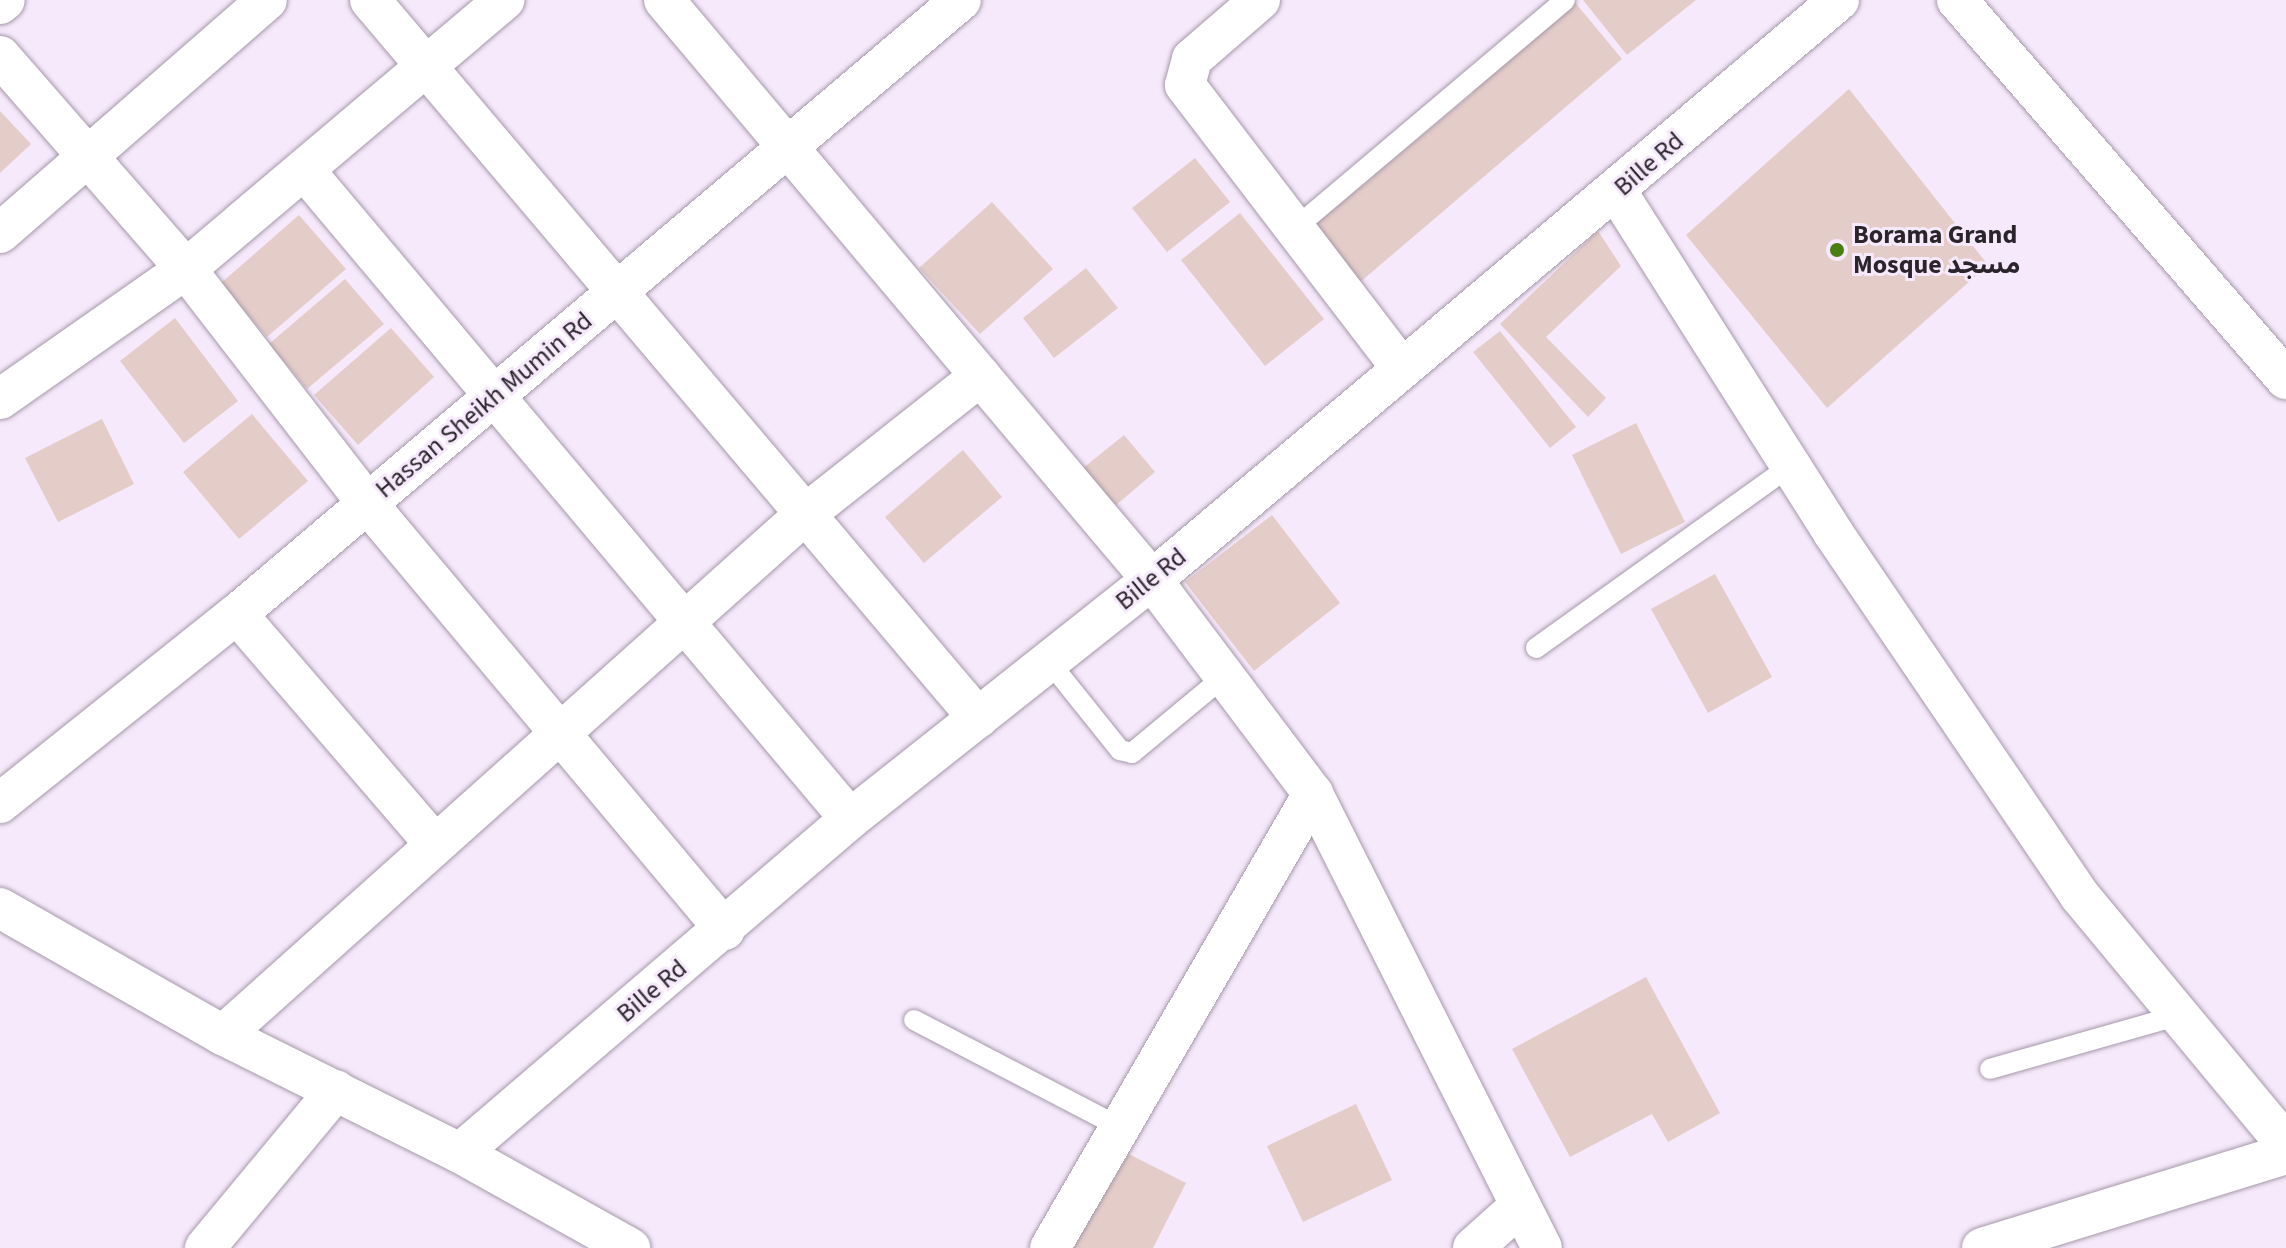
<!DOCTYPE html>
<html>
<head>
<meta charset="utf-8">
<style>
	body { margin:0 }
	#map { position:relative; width:2286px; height:1248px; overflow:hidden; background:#f6e9fb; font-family:"Source Sans 3","Noto Sans Arabic",sans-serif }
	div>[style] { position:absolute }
	.building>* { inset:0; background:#e4ccc9 }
	.roads { filter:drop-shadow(0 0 2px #a599a9) drop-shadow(0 0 2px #a599a9) }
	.lane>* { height:20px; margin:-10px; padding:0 10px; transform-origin:10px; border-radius:10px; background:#fff }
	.street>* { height:40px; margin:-20px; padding:0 20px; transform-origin:20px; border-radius:20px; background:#fff }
	.dots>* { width:22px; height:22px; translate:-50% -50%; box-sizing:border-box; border:4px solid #f6e9fb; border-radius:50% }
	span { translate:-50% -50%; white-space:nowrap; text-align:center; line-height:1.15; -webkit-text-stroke:6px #f6e9fb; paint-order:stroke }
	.street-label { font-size:26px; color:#29252b }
	.poi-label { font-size:26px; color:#29252b; font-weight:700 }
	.left { translate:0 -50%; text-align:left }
</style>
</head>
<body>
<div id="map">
	<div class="building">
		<i style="clip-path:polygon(1573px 0,1622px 59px,1352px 289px,1305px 233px,1473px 93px,1464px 83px)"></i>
		<i style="clip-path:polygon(1583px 0,1696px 0,1627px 55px)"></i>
		<i style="clip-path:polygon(1849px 89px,1988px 265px,1827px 408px,1686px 235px)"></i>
		<i style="clip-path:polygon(0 111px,31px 144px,0 173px)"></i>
		<i style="clip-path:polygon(1195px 158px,1230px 202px,1167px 252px,1132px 208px)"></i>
		<i style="clip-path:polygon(992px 202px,1053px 269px,980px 334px,919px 268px)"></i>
		<i style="clip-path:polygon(1240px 213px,1324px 319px,1265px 366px,1181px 260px)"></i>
		<i style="clip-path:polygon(299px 215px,346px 269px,267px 337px,220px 284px)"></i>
		<i style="clip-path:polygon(1598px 231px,1621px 266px,1546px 337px,1606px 398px,1588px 417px,1500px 324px)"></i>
		<i style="clip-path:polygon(1086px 268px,1118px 308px,1054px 358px,1023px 318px)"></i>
		<i style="clip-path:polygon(345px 279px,384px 324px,307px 389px,269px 344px)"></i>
		<i style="clip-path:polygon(175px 318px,238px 401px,184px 443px,120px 361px)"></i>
		<i style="clip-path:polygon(391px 328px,434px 377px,358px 445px,314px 395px)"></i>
		<i style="clip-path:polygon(1500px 331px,1576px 427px,1550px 448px,1473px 352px)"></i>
		<i style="clip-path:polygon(252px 414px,308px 481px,239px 539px,183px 472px)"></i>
		<i style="clip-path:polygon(102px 419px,134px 484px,58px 522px,25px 458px)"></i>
		<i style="clip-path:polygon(1636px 423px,1685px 522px,1621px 554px,1572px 455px)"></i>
		<i style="clip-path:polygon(1124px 435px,1155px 472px,1109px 511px,1077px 473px)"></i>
		<i style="clip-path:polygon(963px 450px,1002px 497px,924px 563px,885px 517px)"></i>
		<i style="clip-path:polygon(1272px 515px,1340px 603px,1254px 671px,1185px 582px)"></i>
		<i style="clip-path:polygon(1715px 574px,1772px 677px,1708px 713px,1651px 609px)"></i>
		<i style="clip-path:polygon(1646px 977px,1720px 1113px,1668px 1142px,1652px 1114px,1570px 1157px,1512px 1049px)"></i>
		<i style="clip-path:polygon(1356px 1104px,1392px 1180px,1303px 1222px,1267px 1146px)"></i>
		<i style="clip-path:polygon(1121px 1150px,1186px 1183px,1153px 1248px,1071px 1248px)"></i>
	</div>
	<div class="roads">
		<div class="lane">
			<i style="left:1293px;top:230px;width:356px;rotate:-40.2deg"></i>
			<i style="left:1536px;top:648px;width:315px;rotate:-35.6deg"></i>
			<i style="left:1047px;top:659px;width:117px;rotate:51.3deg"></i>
			<i style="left:1120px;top:750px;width:12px;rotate:14deg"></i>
			<i style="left:1132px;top:753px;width:124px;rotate:-39.7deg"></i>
			<i style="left:914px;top:1020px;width:228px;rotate:27.5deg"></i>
			<i style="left:1990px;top:1069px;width:198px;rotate:-15.9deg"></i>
		</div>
		<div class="street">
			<i style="left:370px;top:0;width:941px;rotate:49.74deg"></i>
			<i style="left:664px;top:0;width:758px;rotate:49.92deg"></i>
			<i style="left:1152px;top:580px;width:268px;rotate:53deg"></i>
			<i style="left:1313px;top:794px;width:508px;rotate:63.23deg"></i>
			<i style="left:1260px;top:0;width:90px;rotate:139.1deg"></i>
			<i style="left:1192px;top:59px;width:27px;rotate:105deg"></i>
			<i style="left:1185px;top:85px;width:357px;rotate:52.6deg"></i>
			<i style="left:1957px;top:0;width:502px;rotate:49.04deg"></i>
			<i style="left:0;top:4px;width:6px;rotate:-39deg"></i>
			<i style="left:0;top:56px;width:283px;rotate:48.9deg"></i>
			<i style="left:186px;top:269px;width:296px;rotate:52.3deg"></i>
			<i style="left:367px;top:503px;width:557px;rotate:50.02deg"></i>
			<i style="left:306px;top:172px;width:845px;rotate:49.94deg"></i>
			<i style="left:1617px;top:192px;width:405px;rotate:57.6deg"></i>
			<i style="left:1834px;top:534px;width:438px;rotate:55.8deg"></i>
			<i style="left:2080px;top:896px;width:322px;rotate:50.3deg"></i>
			<i style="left:0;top:233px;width:354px;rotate:-41.1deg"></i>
			<i style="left:0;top:399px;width:227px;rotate:-35deg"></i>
			<i style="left:186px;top:269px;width:417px;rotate:-40.2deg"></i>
			<i style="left:237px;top:614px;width:303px;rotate:49.3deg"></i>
			<i style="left:0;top:803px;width:303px;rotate:-38.6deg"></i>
			<i style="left:237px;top:614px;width:949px;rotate:-40.3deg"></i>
			<i style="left:0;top:908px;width:257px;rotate:29.7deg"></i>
			<i style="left:223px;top:1035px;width:265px;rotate:26.5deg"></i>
			<i style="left:460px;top:1153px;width:195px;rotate:29.2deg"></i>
			<i style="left:223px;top:1035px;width:778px;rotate:-41.82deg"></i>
			<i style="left:803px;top:516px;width:226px;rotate:-38.3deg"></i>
			<i style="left:460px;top:1153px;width:513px;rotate:-40.58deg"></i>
			<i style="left:850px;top:819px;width:385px;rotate:-38.4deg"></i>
			<i style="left:1152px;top:580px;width:899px;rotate:-40.17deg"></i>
			<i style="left:205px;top:1248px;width:205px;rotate:-50.3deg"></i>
			<i style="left:1050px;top:1248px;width:525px;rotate:-59.92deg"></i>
			<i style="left:1473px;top:1248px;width:63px;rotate:-41.8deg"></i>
			<i style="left:1982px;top:1248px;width:318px;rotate:-17.2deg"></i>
		</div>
	</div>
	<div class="dots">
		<i style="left:1837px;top:250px;background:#4a7e11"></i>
	</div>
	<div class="street-label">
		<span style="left:1649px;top:164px;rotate:-41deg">Bille Rd</span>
		<span style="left:484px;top:405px;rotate:-40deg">Hassan Sheikh Mumin Rd</span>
		<span style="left:1151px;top:579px;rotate:-39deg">Bille Rd</span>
		<span style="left:652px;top:991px;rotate:-40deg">Bille Rd</span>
	</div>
	<div class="poi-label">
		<span class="left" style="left:1853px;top:250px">Borama Grand<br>Mosque مسجد</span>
	</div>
</div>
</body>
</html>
